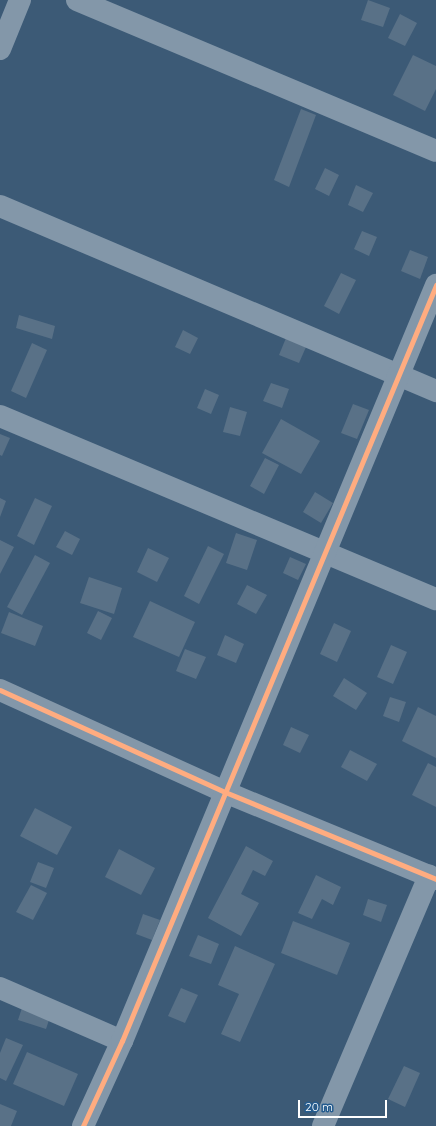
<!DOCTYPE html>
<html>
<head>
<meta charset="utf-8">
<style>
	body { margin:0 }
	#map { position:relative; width:436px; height:1126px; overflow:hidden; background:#3c5a76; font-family:Quicksand,sans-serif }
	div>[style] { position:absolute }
	.building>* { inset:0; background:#597187 }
	.minor>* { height:22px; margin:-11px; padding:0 11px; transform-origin:11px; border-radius:11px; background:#8397a9 }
	.cycleway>* { height:5px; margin:-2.5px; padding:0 2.5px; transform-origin:2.5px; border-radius:2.5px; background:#ffac80 }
	span { translate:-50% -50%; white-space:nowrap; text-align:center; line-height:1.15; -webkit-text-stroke:3.5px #245b8e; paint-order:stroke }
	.scale { position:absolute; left:298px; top:1100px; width:89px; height:18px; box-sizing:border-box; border:2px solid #fff; border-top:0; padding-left:5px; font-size:12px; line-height:14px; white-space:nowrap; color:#fff; -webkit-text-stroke:3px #245b8e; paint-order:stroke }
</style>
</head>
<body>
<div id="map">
	<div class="building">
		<i style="clip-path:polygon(368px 0,390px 8px,383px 27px,361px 20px)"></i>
		<i style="clip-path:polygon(400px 14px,417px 23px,405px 46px,388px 38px)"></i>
		<i style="clip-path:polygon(413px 55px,436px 66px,436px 89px,425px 111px,393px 95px)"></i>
		<i style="clip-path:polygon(301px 109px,316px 115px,289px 187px,274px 180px)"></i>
		<i style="clip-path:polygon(325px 168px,339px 175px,329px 196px,315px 189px)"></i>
		<i style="clip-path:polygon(356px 185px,373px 193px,363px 212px,348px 205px)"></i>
		<i style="clip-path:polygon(362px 231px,377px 237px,369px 256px,354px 249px)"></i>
		<i style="clip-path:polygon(410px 250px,428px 257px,420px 279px,401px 271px)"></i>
		<i style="clip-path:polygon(341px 273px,356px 280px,339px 314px,324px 306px)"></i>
		<i style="clip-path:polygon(19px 315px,55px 326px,52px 339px,16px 328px)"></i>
		<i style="clip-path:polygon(183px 330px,198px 338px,190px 354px,175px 347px)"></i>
		<i style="clip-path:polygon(286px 338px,306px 347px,299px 363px,279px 355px)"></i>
		<i style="clip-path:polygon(32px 343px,47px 350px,26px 398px,11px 391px)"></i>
		<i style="clip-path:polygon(271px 383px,289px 389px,282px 408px,263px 401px)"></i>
		<i style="clip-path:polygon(205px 389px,219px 395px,211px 414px,197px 408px)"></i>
		<i style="clip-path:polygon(353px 404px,369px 410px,357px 439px,341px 433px)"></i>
		<i style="clip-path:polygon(230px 407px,247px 412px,240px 436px,223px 432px)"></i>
		<i style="clip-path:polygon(281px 419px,320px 441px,301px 474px,262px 453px)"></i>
		<i style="clip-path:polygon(0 434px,10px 438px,2px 456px,0 455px)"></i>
		<i style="clip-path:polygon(265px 458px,279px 465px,264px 494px,250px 486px)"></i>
		<i style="clip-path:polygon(315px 492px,333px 503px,321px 523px,303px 512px)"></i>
		<i style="clip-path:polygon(0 498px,6px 501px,0 517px)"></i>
		<i style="clip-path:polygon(35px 498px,52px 506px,34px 545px,17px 536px)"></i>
		<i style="clip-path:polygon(65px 531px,80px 539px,72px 555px,56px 547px)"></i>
		<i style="clip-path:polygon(236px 533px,257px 540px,247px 570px,226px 563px)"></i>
		<i style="clip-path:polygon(0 540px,14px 547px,0 574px)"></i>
		<i style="clip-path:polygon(208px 546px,224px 554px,199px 604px,184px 596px)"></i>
		<i style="clip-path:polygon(148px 548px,169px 558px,157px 582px,137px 572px)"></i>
		<i style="clip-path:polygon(35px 555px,50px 563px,22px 615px,7px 607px)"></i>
		<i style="clip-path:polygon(290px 557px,306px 564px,298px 580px,283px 573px)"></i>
		<i style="clip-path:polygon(89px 577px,122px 588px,114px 614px,80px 603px)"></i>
		<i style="clip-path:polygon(247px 585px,267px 595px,256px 614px,237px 604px)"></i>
		<i style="clip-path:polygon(150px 601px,195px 622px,179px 657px,133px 637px)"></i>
		<i style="clip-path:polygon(98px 611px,112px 618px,101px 640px,87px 633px)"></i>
		<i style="clip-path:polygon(9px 612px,43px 626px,35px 646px,1px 633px)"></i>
		<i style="clip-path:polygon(334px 623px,351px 631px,337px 662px,320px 654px)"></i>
		<i style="clip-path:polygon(225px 635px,244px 644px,236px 663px,217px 655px)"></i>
		<i style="clip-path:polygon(391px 645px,407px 652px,393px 684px,377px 677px)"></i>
		<i style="clip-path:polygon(185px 649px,206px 657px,196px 679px,176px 671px)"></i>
		<i style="clip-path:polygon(344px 678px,367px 693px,356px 710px,333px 696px)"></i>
		<i style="clip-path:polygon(390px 697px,406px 702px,399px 722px,383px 716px)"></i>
		<i style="clip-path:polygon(418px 707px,436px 716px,436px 758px,402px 741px)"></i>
		<i style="clip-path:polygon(291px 727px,309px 735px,300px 753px,283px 745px)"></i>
		<i style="clip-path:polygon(350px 750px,377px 764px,367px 781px,341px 767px)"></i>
		<i style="clip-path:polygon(428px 763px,436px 767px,436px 807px,412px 795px)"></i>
		<i style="clip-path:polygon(35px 808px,72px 827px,57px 855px,20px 836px)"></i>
		<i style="clip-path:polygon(246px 846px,273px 861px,265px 876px,253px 870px,241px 894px,259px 903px,241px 936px,208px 918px)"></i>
		<i style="clip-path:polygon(119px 849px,155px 868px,141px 895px,105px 877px)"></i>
		<i style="clip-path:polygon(38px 862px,54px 868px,46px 888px,30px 882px)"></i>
		<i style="clip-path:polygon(316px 875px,341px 887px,333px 905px,322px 899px,312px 919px,298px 913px)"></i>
		<i style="clip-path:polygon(31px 885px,47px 893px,33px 920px,16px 912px)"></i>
		<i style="clip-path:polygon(368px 899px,387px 905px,381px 922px,363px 915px)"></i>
		<i style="clip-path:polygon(143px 914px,160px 920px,152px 940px,136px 934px)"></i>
		<i style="clip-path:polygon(293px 921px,350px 943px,337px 975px,281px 953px)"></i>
		<i style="clip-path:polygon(198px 935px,219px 944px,211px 964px,189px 956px)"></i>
		<i style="clip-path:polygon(235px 946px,275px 964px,240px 1042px,221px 1034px,239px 994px,218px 985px)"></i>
		<i style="clip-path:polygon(181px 988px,198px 995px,185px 1023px,168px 1016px)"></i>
		<i style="clip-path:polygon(24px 1002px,52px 1011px,46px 1029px,18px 1020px)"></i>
		<i style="clip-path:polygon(6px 1038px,23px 1045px,6px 1081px,0 1078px,0 1053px)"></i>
		<i style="clip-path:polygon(27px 1052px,78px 1074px,64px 1106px,13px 1084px)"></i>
		<i style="clip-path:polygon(404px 1066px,420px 1073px,405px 1107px,388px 1099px)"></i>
		<i style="clip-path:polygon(0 1104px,17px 1111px,11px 1126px,0 1126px)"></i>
	</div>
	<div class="minor">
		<i style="left:77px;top:0;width:389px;rotate:22.8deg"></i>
		<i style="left:0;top:49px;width:53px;rotate:-67.8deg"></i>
		<i style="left:0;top:206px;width:474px;rotate:23deg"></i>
		<i style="left:0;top:416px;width:473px;rotate:22.8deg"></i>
		<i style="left:0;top:690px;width:247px;rotate:24.4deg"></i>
		<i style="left:225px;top:792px;width:228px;rotate:22.4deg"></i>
		<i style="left:0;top:988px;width:133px;rotate:23.5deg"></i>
		<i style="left:83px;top:1126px;width:94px;rotate:-65.4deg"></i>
		<i style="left:122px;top:1041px;width:819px;rotate:-67.44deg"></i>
		<i style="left:323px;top:1126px;width:272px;rotate:-67deg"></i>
	</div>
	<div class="cycleway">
		<i style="left:0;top:690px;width:247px;rotate:24.4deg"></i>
		<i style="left:225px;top:792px;width:228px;rotate:22.4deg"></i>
		<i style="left:83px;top:1126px;width:94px;rotate:-65.4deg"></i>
		<i style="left:122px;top:1041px;width:819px;rotate:-67.44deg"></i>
	</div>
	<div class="scale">20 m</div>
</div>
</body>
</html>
